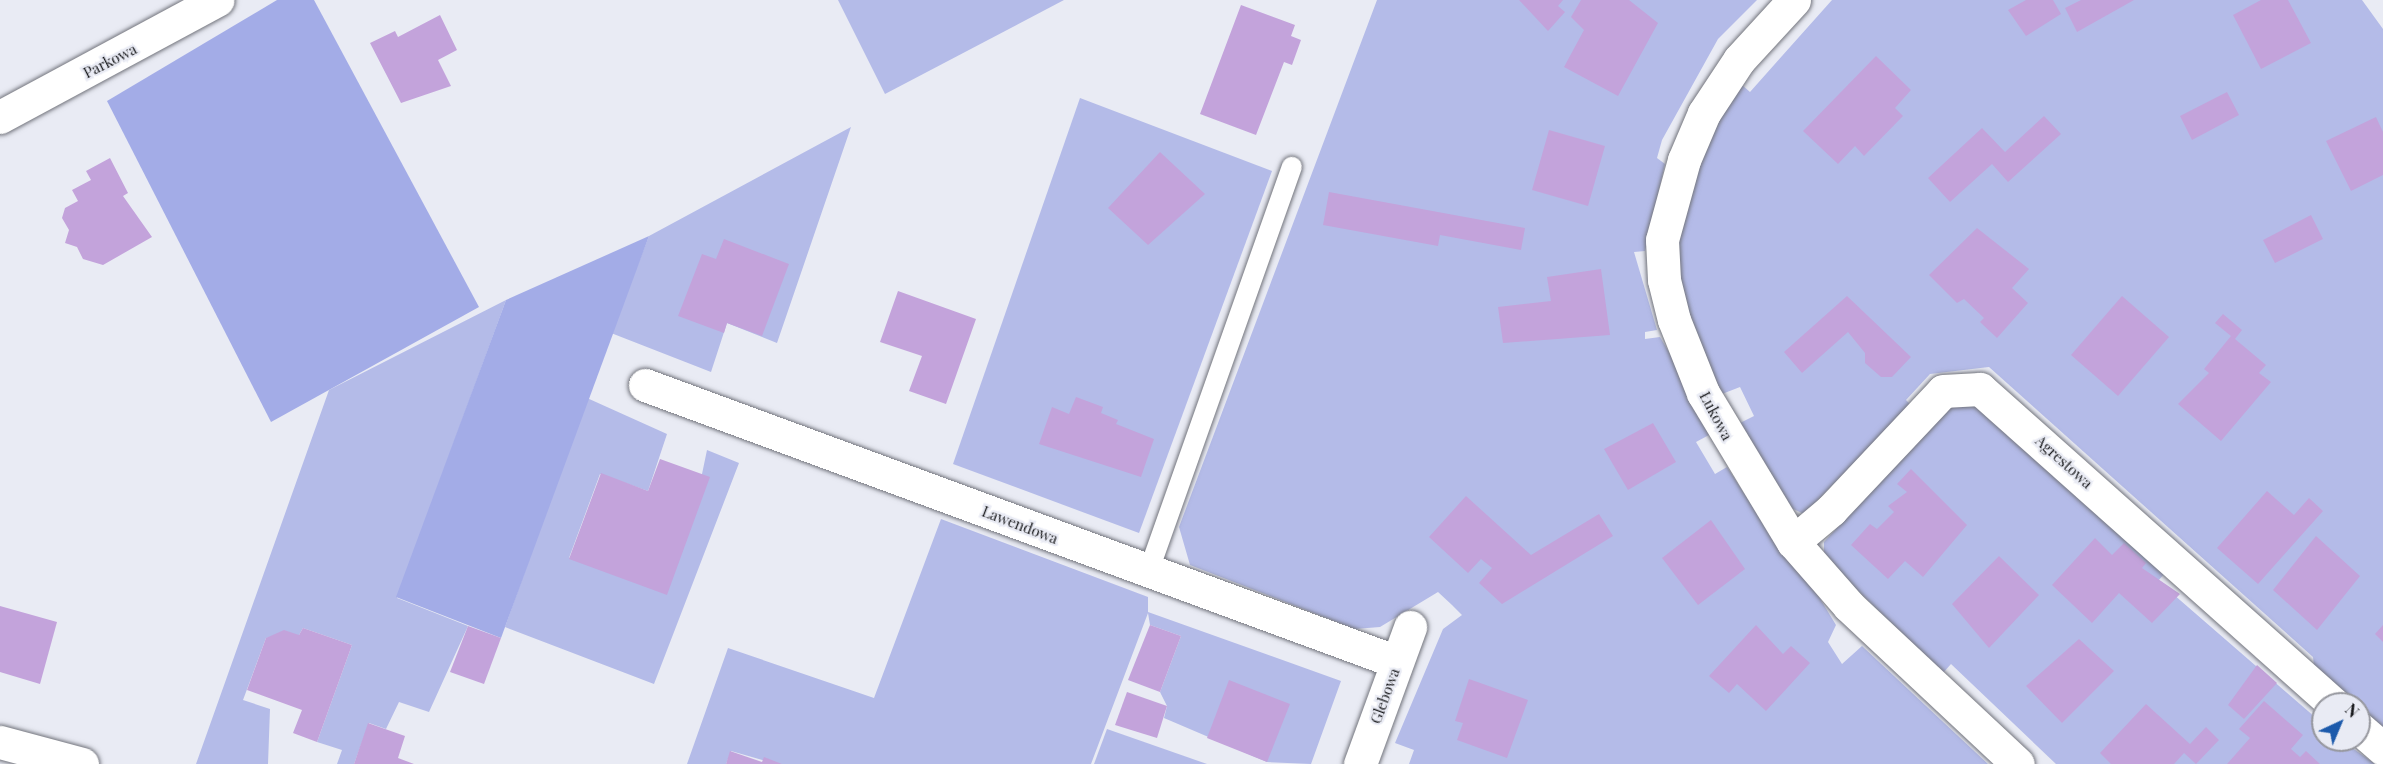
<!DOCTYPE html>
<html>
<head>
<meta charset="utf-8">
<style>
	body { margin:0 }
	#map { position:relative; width:2383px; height:764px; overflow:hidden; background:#e9ebf4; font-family:"Playfair Display",serif }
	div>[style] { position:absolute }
	.green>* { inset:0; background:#b4bbe8 }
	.forest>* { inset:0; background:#a3ace7 }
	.building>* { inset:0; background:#c3a3db }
	.roads { filter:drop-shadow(0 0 2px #72747c) drop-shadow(0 0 2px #72747c) }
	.service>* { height:20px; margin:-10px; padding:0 10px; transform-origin:10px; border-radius:10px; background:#fff }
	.minor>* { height:33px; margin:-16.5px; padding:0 16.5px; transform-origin:16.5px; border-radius:16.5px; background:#fff }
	span { translate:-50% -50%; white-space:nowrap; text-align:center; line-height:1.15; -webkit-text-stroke:4.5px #e9ebf4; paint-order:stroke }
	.street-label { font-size:15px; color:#191a1d }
	.north { position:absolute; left:2311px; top:692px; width:60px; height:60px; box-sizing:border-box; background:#e9ebf4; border:2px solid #96979e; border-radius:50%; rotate:44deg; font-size:16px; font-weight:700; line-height:24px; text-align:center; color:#191a1d }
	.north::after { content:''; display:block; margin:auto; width:21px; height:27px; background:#1c5aab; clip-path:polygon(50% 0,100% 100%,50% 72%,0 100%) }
</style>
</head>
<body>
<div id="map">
	<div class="green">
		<i style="clip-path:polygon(838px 0,1064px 0,885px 94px)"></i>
		<i style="clip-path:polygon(1377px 0,1757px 0,1718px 39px,1662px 140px,1657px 158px,1665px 164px,1645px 251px,1634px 252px,1657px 330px,1645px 332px,1645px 339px,1660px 337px,1673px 359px,1709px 435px,1696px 442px,1715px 474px,1727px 467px,1782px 552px,1819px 597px,1836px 625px,1828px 642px,1842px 664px,1862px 646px,1988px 764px,1409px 764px,1414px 750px,1395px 743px,1443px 629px,1462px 615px,1452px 605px,1438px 592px,1380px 627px,1355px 629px,1190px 565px,1179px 527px)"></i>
		<i style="clip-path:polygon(1832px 0,2362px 0,2383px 29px,2383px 728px,2314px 666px,2313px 657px,1989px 367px,1930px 374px,1906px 400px,1911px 405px,1804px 514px,1789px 507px,1738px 424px,1754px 416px,1740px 387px,1722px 394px,1704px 356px,1686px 311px,1676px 253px,1695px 171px,1721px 115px,1742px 85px,1750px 92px)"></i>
		<i style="clip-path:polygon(1080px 98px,1272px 171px,1139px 533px,953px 464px)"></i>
		<i style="clip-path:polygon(851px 127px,777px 343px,727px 323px,711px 372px,611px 333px,649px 236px)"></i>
		<i style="clip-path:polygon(506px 300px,397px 598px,468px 626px,429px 712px,399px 702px,386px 729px,369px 723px,354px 764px,337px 764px,342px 750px,317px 742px,352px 645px,303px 628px,299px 635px,266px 638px,243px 700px,270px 709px,268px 764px,196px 764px,329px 390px)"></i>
		<i style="clip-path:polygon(587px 398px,667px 434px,648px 491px,600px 474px,569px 558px,702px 474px,707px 450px,739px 463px,654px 684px,505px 627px)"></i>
		<i style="clip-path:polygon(1968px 399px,2166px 572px,2158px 581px,2323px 724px,2323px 740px,2341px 740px,2375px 764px,2056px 764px,1951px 664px,1943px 673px,1856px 589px,1824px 552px,1824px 542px,1947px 408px)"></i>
		<i style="clip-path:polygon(941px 519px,1148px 597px,1148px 612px,1341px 681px,1311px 764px,1267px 762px,1164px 718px,1167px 706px,1160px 692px,1181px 636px,1150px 625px,1148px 613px,1091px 764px,776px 764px,731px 751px,726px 764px,687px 764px,728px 648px,874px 698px)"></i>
		<i style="clip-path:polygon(1107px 729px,1207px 764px,1094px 764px)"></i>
	</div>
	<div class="forest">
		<i style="clip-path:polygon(277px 0,314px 0,479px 307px,271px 422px,107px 101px)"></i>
		<i style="clip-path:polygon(649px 236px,501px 638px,396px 597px,506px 300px)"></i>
	</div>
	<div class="building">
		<i style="clip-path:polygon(1519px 0,1563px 0,1558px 6px,1565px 12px,1548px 31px)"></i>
		<i style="clip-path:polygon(1581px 0,1629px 0,1658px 23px,1618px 96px,1564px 67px,1584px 30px,1571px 17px)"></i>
		<i style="clip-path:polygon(2026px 0,2053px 0,2061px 14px,2026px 36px,2008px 10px)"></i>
		<i style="clip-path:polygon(2081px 0,2134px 0,2077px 32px,2065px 8px)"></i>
		<i style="clip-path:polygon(2261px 0,2288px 0,2311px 43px,2261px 69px,2233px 15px)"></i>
		<i style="clip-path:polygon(1241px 5px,1295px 25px,1291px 36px,1301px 40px,1292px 65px,1284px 62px,1256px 135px,1200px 114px)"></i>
		<i style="clip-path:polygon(440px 15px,457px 50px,438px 60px,451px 86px,401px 103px,370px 43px,395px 31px,398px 37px)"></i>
		<i style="clip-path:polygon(1876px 56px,1911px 90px,1895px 108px,1903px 116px,1864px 156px,1855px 146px,1838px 164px,1803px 131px)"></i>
		<i style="clip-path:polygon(2227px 92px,2239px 115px,2192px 140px,2180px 116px)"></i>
		<i style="clip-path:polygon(2044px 116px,2061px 134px,2008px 182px,1992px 164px,1950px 202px,1928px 178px,1982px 128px,2005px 152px)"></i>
		<i style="clip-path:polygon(2376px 117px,2383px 132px,2383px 175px,2351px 191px,2326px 141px)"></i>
		<i style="clip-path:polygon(1549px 130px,1605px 146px,1588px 206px,1532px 190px)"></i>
		<i style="clip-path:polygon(1160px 152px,1205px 194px,1148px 245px,1108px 208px)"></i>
		<i style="clip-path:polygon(110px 158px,128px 193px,123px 196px,152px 237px,103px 265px,83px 259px,77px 247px,65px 243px,69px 230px,62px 218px,65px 208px,78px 201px,72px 190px,91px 180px,86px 171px)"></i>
		<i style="clip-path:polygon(1329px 192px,1525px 228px,1521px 250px,1440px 235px,1438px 246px,1323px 225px)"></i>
		<i style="clip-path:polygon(2311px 215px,2323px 239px,2275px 263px,2263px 240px)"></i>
		<i style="clip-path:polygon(1977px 228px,2029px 269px,2012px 288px,2028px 303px,1997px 338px,1980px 322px,1984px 318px,1964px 299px,1957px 303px,1929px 275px)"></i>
		<i style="clip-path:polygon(724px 239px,789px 264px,762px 336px,727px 323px,724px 333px,678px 316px,702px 254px,716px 259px)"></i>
		<i style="clip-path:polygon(1601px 269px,1610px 335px,1503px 343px,1498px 307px,1551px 301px,1547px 277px)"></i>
		<i style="clip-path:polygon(898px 291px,976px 319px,946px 404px,909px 391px,922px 356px,880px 342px)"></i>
		<i style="clip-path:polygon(1847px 296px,1911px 357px,1892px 377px,1881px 377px,1865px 363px,1865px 353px,1848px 332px,1802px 373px,1784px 352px)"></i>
		<i style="clip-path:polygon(2122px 296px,2169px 337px,2118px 396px,2071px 355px)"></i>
		<i style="clip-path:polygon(2223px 314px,2242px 330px,2235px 339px,2266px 365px,2259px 373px,2271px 382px,2221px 441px,2178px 404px,2209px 373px,2204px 369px,2231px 336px,2215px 323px)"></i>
		<i style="clip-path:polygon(1076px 397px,1103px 407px,1101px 413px,1118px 420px,1116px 424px,1154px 439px,1141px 477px,1039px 444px,1052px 407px,1069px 414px)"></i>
		<i style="clip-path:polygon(1653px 423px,1676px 462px,1628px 490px,1604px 449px)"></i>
		<i style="clip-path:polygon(660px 459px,710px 477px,667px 595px,569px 559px,601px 473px,648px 491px)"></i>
		<i style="clip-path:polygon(1911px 469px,1967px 525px,1923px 577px,1905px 561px,1888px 579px,1851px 545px,1870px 524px,1877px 529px,1894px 512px,1888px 506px,1907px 492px,1897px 484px)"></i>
		<i style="clip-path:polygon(2267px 491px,2294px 515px,2309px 498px,2323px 511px,2258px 584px,2217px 548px)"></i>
		<i style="clip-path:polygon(1466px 496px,1531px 555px,1599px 514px,1613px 536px,1502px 604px,1479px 583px,1492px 568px,1481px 559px,1468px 573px,1429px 537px)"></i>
		<i style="clip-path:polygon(1711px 520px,1745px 569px,1698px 605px,1662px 558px)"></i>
		<i style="clip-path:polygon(2316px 536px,2360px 576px,2317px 630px,2273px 590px)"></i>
		<i style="clip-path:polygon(2095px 538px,2112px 555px,2124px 543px,2146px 563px,2142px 568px,2180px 594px,2152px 623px,2119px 593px,2092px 623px,2052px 585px)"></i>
		<i style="clip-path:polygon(1999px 556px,2039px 595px,1989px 648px,1952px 604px)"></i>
		<i style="clip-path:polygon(0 606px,57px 622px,40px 684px,0 672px)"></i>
		<i style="clip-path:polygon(1150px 625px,1181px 636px,1160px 692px,1128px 680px)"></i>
		<i style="clip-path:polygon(1756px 625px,1783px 654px,1791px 646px,1810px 663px,1766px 711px,1737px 684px,1729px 693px,1709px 676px)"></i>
		<i style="clip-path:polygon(2383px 625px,2383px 642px,2375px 634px)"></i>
		<i style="clip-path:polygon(468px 626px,501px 638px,484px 684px,450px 672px)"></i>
		<i style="clip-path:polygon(303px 628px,352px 645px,317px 742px,293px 733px,302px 710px,247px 690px,266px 638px,284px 630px,299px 635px)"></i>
		<i style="clip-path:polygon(2079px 639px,2114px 671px,2062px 723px,2026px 686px)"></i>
		<i style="clip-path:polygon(2257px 665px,2277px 683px,2244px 719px,2228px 705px)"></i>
		<i style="clip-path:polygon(1469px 679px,1528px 700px,1507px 758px,1457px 740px,1463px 723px,1455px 721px)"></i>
		<i style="clip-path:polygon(1229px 680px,1290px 704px,1267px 762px,1207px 738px)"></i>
		<i style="clip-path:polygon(1127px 692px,1167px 706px,1157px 738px,1115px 725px)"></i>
		<i style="clip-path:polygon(2264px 701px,2303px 735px,2291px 749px,2300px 757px,2306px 751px,2320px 764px,2227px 764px,2250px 738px,2239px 729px)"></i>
		<i style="clip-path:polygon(2146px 704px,2190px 744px,2206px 727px,2219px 740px,2196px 764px,2184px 753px,2174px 764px,2111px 764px,2100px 753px)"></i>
		<i style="clip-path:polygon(368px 723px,405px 736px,398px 758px,414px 764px,354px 764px)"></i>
		<i style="clip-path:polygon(730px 751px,762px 762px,764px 757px,782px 764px,726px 764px)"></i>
	</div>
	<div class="roads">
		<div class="service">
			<i style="left:1148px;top:573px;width:431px;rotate:-70.5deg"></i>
		</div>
		<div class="minor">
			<i style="left:1794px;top:0;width:81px;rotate:132.5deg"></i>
			<i style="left:1739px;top:60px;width:64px;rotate:123.4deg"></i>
			<i style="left:1704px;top:113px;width:51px;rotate:113.1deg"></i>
			<i style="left:1684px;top:160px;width:83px;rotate:105.4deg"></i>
			<i style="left:1662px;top:240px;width:40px;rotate:87.1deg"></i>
			<i style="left:1664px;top:280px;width:41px;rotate:76deg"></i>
			<i style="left:1674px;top:320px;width:79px;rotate:68.3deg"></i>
			<i style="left:1703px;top:393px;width:174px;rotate:58.9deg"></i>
			<i style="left:1793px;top:542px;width:85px;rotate:48.8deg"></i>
			<i style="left:1849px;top:606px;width:231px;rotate:43.1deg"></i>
			<i style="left:0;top:117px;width:247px;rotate:-28.3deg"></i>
			<i style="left:645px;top:385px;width:801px;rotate:20.22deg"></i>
			<i style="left:1793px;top:542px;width:50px;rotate:-40.1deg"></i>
			<i style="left:1831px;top:510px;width:163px;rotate:-46.7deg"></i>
			<i style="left:1943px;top:391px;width:37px;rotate:-3deg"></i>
			<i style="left:1980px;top:389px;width:473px;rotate:41.7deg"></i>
			<i style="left:2359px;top:728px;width:32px;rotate:41deg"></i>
			<i style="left:0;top:742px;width:85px;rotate:15deg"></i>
			<i style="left:1360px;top:764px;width:146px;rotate:-69.9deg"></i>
		</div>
	</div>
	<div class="street-label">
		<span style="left:110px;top:61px;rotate:-27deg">Parkowa</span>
		<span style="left:1716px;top:416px;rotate:62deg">Łukowa</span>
		<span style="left:2064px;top:462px;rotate:42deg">Agrestowa</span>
		<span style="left:1020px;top:525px;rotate:21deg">Lawendowa</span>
		<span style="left:1385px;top:696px;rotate:-70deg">Glebowa</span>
	</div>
	<div class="north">N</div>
</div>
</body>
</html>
